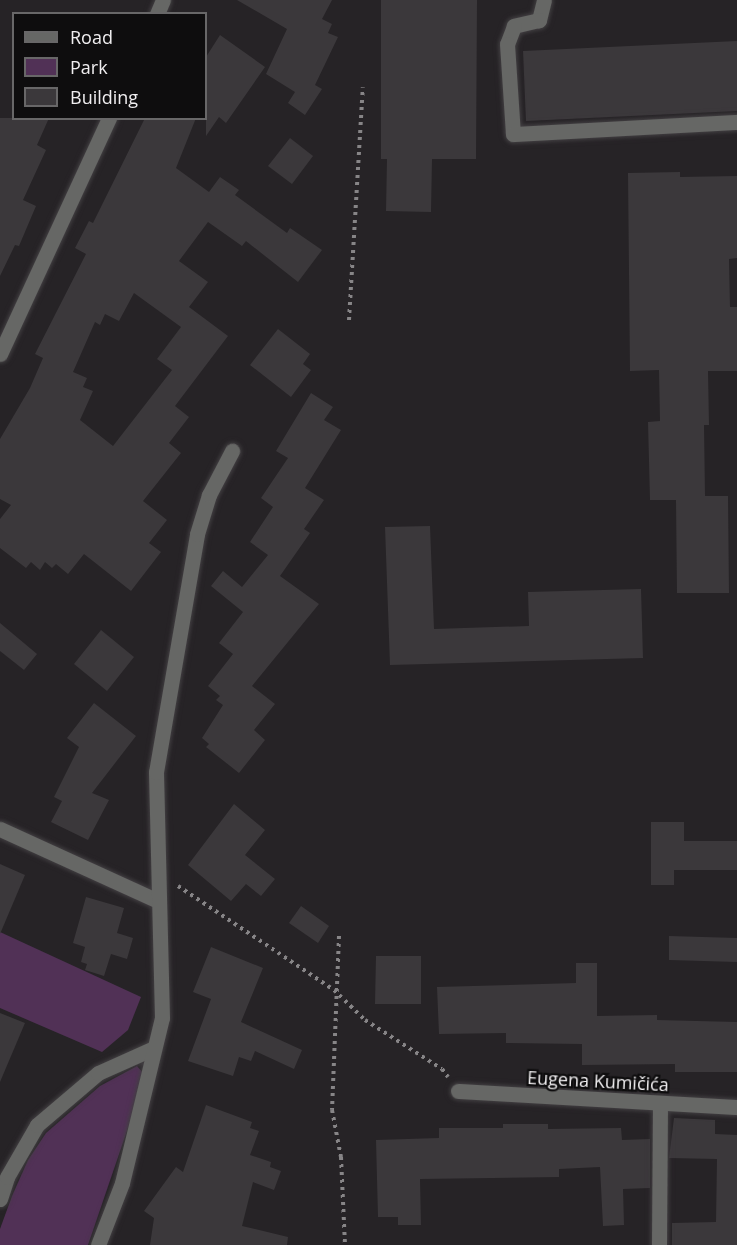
<!DOCTYPE html>
<html>
<head>
<meta charset="utf-8">
<style>
	body { margin:0 }
	#map { position:relative; width:737px; height:1245px; overflow:hidden; background:#262326; font-family:"Open Sans",sans-serif }
	div>[style] { position:absolute }
	.green>* { inset:0; background:#513156 }
	.building>* { inset:0; background:#3b383b }
	.path>* { height:4px; margin-top:-2px; transform-origin:0; background:repeating-linear-gradient(90deg,#878587 0 3px,transparent 0 7.5px) }
	.roads { filter:drop-shadow(0 0 2px #423f42) drop-shadow(0 0 2px #423f42) }
	.lane>* { height:15px; margin:-7.5px; padding:0 7.5px; transform-origin:7.5px; border-radius:7.5px; background:#666765 }
	.street>* { height:15px; margin:-7.5px; padding:0 7.5px; transform-origin:7.5px; border-radius:7.5px; background:#666765 }
	span { translate:-50% -50%; white-space:nowrap; text-align:center; line-height:1.15; -webkit-text-stroke:4.5px #0e0d0e; paint-order:stroke }
	.street-label { font-size:18px; color:#f0eef0 }
	.legend { position:absolute; left:12px; top:12px; width:195px; height:108px; box-sizing:border-box; background:#0e0d0e; border:2px solid #686768; margin:0; padding:8px 10px; list-style:none; font-size:18px; color:#f0eef0 }
	.legend li { display:flex; align-items:center; gap:12px; height:30px }
	.legend b { width:30px; border:2px solid #686768 }
</style>
</head>
<body>
<div id="map">
	<div class="green">
		<i style="clip-path:polygon(0 932px,141px 997px,128px 1030px,102px 1052px,0 1008px)"></i>
		<i style="clip-path:polygon(137px 1066px,143px 1073px,143px 1084px,88px 1245px,0 1245px,0 1229px,12px 1196px,28px 1160px,46px 1133px,100px 1086px)"></i>
	</div>
	<div class="building">
		<i style="clip-path:polygon(237px 0,332px 0,322px 19px,332px 24px,328px 33px,338px 37px,315px 85px,322px 89px,305px 115px,288px 103px,295px 92px,266px 74px,287px 29px)"></i>
		<i style="clip-path:polygon(381px 0,477px 0,476px 159px,432px 159px,431px 212px,386px 211px,387px 159px,381px 159px)"></i>
		<i style="clip-path:polygon(220px 35px,265px 67px,226px 123px,219px 117px,206px 136px,206px 57px)"></i>
		<i style="clip-path:polygon(737px 41px,737px 111px,526px 121px,523px 51px)"></i>
		<i style="clip-path:polygon(0 118px,49px 118px,37px 145px,46px 150px,23px 200px,36px 206px,19px 246px,15px 245px,0 276px)"></i>
		<i style="clip-path:polygon(evenodd,145px 118px,196px 118px,176px 168px,209px 192px,220px 177px,239px 190px,235px 195px,287px 233px,290px 228px,322px 250px,298px 282px,246px 241px,242px 246px,208px 222px,179px 261px,208px 282px,189px 307px,228px 336px,175px 406px,189px 417px,169px 443px,181px 453px,143px 501px,167px 520px,149px 543px,161px 552px,131px 591px,84px 554px,68px 574px,56px 564px,52px 568px,45px 562px,40px 570px,31px 562px,26px 568px,0 548px,0 519px,11px 505px,0 499px,0 439px,30px 388px,43px 358px,35px 354px,86px 254px,75px 248px,89px 221px,93px 223px,145px 118px,134px 293px,181px 327px,157px 359px,172px 370px,113px 446px,80px 420px,93px 391px,83px 387px,87px 378px,73px 372px,95px 322px,100px 325px,105px 314px,119px 321px,134px 293px)"></i>
		<i style="clip-path:polygon(290px 138px,313px 156px,292px 184px,268px 166px)"></i>
		<i style="clip-path:polygon(680px 172px,680px 177px,737px 176px,737px 258px,729px 259px,730px 307px,737px 307px,737px 371px,708px 371px,709px 425px,704px 425px,705px 496px,728px 496px,729px 593px,677px 593px,676px 500px,650px 500px,648px 422px,660px 421px,659px 370px,630px 371px,628px 173px)"></i>
		<i style="clip-path:polygon(278px 329px,310px 354px,303px 364px,311px 370px,291px 397px,250px 365px)"></i>
		<i style="clip-path:polygon(311px 393px,333px 407px,324px 420px,341px 430px,305px 488px,324px 500px,304px 529px,310px 533px,280px 576px,319px 604px,252px 686px,275px 704px,254px 730px,265px 740px,239px 773px,206px 747px,209px 744px,202px 738px,223px 705px,216px 700px,220px 696px,208px 686px,233px 654px,219px 643px,243px 612px,211px 586px,223px 571px,242px 587px,268px 555px,250px 542px,273px 507px,261px 498px,288px 458px,276px 451px)"></i>
		<i style="clip-path:polygon(430px 526px,434px 629px,529px 626px,528px 592px,641px 589px,643px 658px,390px 665px,385px 527px)"></i>
		<i style="clip-path:polygon(0 623px,37px 654px,24px 670px,0 651px)"></i>
		<i style="clip-path:polygon(101px 630px,134px 657px,107px 691px,74px 664px)"></i>
		<i style="clip-path:polygon(94px 703px,136px 736px,92px 793px,109px 800px,88px 840px,51px 822px,62px 801px,54px 797px,79px 747px,67px 738px)"></i>
		<i style="clip-path:polygon(234px 804px,265px 830px,245px 855px,275px 879px,261px 896px,246px 884px,231px 901px,188px 865px)"></i>
		<i style="clip-path:polygon(651px 822px,684px 822px,684px 841px,737px 841px,737px 870px,674px 870px,674px 885px,651px 885px)"></i>
		<i style="clip-path:polygon(0 864px,25px 875px,0 934px)"></i>
		<i style="clip-path:polygon(86px 897px,124px 908px,117px 933px,133px 938px,127px 959px,111px 954px,104px 976px,85px 970px,87px 964px,81px 962px,85px 947px,73px 943px)"></i>
		<i style="clip-path:polygon(301px 906px,329px 926px,318px 943px,289px 923px)"></i>
		<i style="clip-path:polygon(669px 936px,737px 938px,737px 962px,669px 960px)"></i>
		<i style="clip-path:polygon(211px 947px,263px 968px,241px 1022px,302px 1050px,294px 1069px,255px 1051px,251px 1061px,239px 1057px,233px 1076px,188px 1061px,211px 999px,193px 992px)"></i>
		<i style="clip-path:polygon(376px 956px,421px 956px,421px 1004px,375px 1004px)"></i>
		<i style="clip-path:polygon(576px 963px,597px 963px,597px 1016px,657px 1015px,657px 1020px,737px 1022px,737px 1072px,675px 1072px,675px 1064px,582px 1065px,582px 1044px,506px 1043px,506px 1033px,439px 1034px,437px 987px,576px 983px)"></i>
		<i style="clip-path:polygon(0 1013px,25px 1023px,0 1082px)"></i>
		<i style="clip-path:polygon(206px 1105px,252px 1122px,250px 1128px,259px 1131px,250px 1155px,271px 1162px,270px 1167px,281px 1171px,274px 1190px,253px 1182px,242px 1226px,288px 1237px,287px 1245px,150px 1245px,154px 1218px,144px 1211px,176px 1167px,183px 1172px)"></i>
		<i style="clip-path:polygon(674px 1118px,715px 1120px,715px 1134px,737px 1135px,737px 1245px,672px 1245px,672px 1223px,716px 1222px,717px 1159px,669px 1158px)"></i>
		<i style="clip-path:polygon(503px 1124px,548px 1124px,548px 1129px,621px 1128px,622px 1140px,650px 1139px,650px 1188px,623px 1189px,624px 1225px,603px 1226px,600px 1167px,559px 1169px,559px 1177px,420px 1179px,421px 1225px,398px 1225px,398px 1217px,378px 1217px,376px 1140px,439px 1138px,439px 1128px,503px 1128px)"></i>
	</div>
	<div class="path">
		<i style="left:349px;top:320px;width:233px;rotate:-86.6deg"></i>
		<i style="left:178px;top:886px;width:187px;rotate:33.7deg"></i>
		<i style="left:334px;top:990px;width:43px;rotate:44.1deg"></i>
		<i style="left:365px;top:1020px;width:91px;rotate:32.5deg"></i>
		<i style="left:442px;top:1069px;width:10px;rotate:53deg"></i>
		<i style="left:339px;top:936px;width:174px;rotate:92.3deg"></i>
		<i style="left:332px;top:1110px;width:48px;rotate:79.2deg"></i>
		<i style="left:341px;top:1157px;width:88px;rotate:87.4deg"></i>
	</div>
	<div class="roads">
		<div class="lane">
			<i style="left:544px;top:0;width:21px;rotate:104deg"></i>
			<i style="left:539px;top:20px;width:26px;rotate:167deg"></i>
			<i style="left:514px;top:26px;width:19px;rotate:111deg"></i>
			<i style="left:507px;top:44px;width:90px;rotate:86.2deg"></i>
			<i style="left:513px;top:134px;width:224px;rotate:-3.1deg"></i>
			<i style="left:659px;top:1245px;width:141px;rotate:-89.6deg"></i>
		</div>
		<div class="street">
			<i style="left:157px;top:14px;width:15px;rotate:-67deg"></i>
			<i style="left:0;top:354px;width:260px;rotate:-65.2deg"></i>
			<i style="left:0;top:829px;width:171px;rotate:24.5deg"></i>
			<i style="left:458px;top:1091px;width:279px;rotate:3.3deg"></i>
			<i style="left:0;top:1199px;width:23px;rotate:-72deg"></i>
			<i style="left:7px;top:1177px;width:60px;rotate:-60deg"></i>
			<i style="left:37px;top:1125px;width:80px;rotate:-40.4deg"></i>
			<i style="left:98px;top:1073px;width:61px;rotate:-24.1deg"></i>
			<i style="left:98px;top:1245px;width:66px;rotate:-68.8deg"></i>
			<i style="left:122px;top:1183px;width:170px;rotate:-76.4deg"></i>
			<i style="left:162px;top:1018px;width:246px;rotate:-91.4deg"></i>
			<i style="left:156px;top:772px;width:242px;rotate:-80.2deg"></i>
			<i style="left:197px;top:534px;width:41px;rotate:-72.9deg"></i>
			<i style="left:209px;top:495px;width:50px;rotate:-62.4deg"></i>
		</div>
	</div>
	<div class="street-label">
		<span style="left:598px;top:1081px;rotate:3deg">Eugena Kumičića</span>
	</div>
	<ul class="legend">
	<li><b style="height:8px;background:#666765"></b>Road</li>
	<li><b style="height:16px;background:#513156"></b>Park</li>
	<li><b style="height:16px;background:#3b383b"></b>Building</li>
	</ul>
</div>
</body>
</html>
